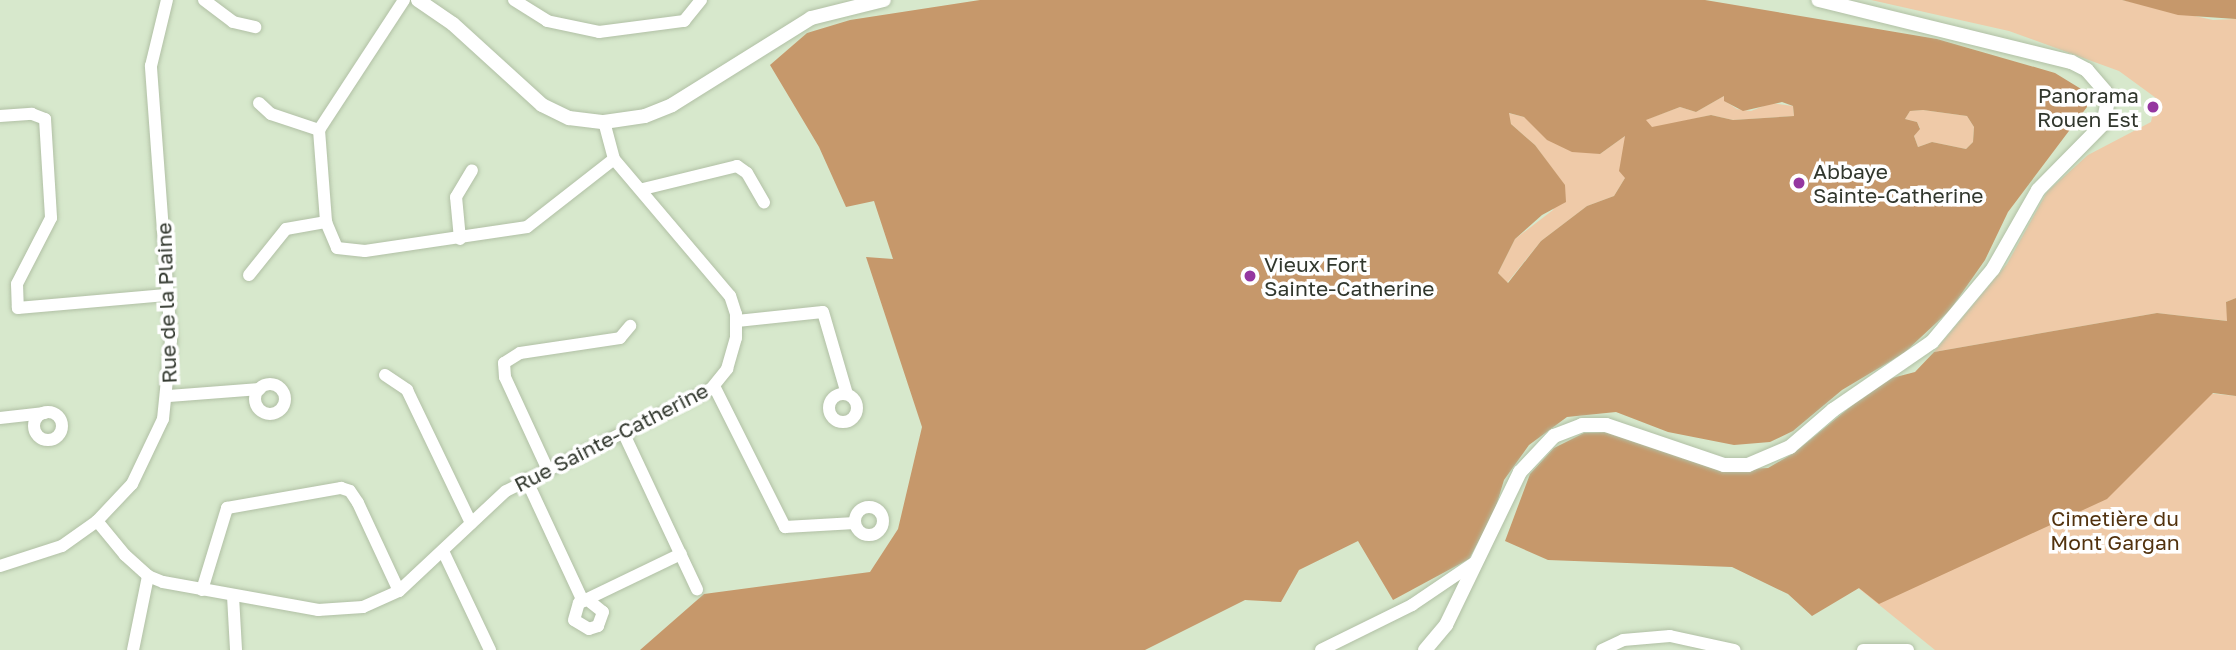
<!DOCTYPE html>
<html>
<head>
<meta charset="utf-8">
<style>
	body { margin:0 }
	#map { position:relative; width:2236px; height:650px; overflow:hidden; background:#d7e8cc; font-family:"Golos Text",sans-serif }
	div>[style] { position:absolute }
	.green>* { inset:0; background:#efcaa8 }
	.forest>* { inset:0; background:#c6986b }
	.roads { filter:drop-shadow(0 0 2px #b1c0a5) drop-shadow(0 0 2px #b1c0a5) }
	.minor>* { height:12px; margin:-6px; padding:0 6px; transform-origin:6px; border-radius:6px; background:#fff }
	.minor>.ring { margin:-6px; padding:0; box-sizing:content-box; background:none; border:12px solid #fff; border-radius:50% }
	.tertiary>* { height:14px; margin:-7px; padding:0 7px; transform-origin:7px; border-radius:7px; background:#fff }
	.dots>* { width:19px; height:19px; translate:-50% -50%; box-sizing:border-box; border:4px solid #fff; border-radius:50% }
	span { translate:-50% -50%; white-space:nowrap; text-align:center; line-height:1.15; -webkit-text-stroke:7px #fff; paint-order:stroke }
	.poi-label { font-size:21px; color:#31372d }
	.right { translate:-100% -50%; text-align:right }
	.left { translate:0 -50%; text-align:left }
	.street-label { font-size:21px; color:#31372d }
	.park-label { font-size:21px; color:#52320e }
</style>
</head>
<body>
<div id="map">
	<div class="green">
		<i style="clip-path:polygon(1871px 0,2122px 0,2213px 20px,2236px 19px,2236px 298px,2226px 302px,2228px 321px,2157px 313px,1934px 352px,2007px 264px,2047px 192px,2088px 155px,2151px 122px,2156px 98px,2119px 71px,2009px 31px)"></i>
		<i style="clip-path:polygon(1724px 96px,1725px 101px,1737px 109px,1751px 111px,1771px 103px,1793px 106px,1794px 116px,1733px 120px,1711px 115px,1652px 128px,1645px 120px,1680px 107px,1696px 112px)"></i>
		<i style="clip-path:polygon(1923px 110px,1967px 116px,1974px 127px,1973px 142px,1966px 149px,1932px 142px,1918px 147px,1914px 136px,1920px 128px,1917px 122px,1905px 119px,1910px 111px)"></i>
		<i style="clip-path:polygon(1508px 113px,1524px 117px,1590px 152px,1600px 154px,1625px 136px,1625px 178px,1614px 196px,1587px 206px,1541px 241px,1507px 283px,1498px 273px,1515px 239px,1553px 210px,1564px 185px,1535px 145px,1511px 124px)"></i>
		<i style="clip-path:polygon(2116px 384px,2236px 396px,2236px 650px,1935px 650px,1784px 528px)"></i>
	</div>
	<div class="forest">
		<i style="clip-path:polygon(evenodd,980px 0,1705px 0,1937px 39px,2055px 73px,2086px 92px,2087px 107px,2008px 212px,1985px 260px,1950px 310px,1904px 353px,1842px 390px,1793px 431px,1770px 442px,1734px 445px,1668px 432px,1616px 412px,1567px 417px,1529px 445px,1504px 480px,1494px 513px,1469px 559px,1393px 600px,1358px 541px,1299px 570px,1281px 602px,1245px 600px,1145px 650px,640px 650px,704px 594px,870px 572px,898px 529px,922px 427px,866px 257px,893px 259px,874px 201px,846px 207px,819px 147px,770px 65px,807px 33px,850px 20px,980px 0,1724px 96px,1724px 101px,1743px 111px,1782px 102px,1793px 106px,1794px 116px,1733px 120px,1711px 115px,1652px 127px,1646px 120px,1680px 107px,1696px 112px,1724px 96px,980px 0,1923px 110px,1967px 116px,1974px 127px,1973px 142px,1966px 149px,1932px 142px,1918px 147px,1914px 136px,1920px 129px,1917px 122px,1905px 119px,1910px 111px,1923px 110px,980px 0,1509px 113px,1524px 117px,1547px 140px,1572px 152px,1600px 154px,1625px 136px,1619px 171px,1625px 178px,1614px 196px,1587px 206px,1541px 241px,1508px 283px,1498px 273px,1515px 239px,1542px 215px,1566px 202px,1565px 185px,1535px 145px,1511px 124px,1509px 113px)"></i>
		<i style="clip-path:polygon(2122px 0,2236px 0,2236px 19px,2178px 15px)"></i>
		<i style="clip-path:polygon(2236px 298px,2236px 396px,2213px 393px,2107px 499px,1879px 604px,1859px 588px,1812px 616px,1788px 594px,1732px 567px,1548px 560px,1505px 541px,1530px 474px,1554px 448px,1584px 433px,1614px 432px,1748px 469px,1768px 468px,1794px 453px,1860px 399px,1892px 378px,1915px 372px,1934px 352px,2157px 313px,2227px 321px,2226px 302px)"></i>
	</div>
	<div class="roads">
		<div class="minor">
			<i style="left:204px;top:0;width:36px;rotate:37deg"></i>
			<i style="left:233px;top:22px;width:23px;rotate:13deg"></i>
			<i style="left:404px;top:0;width:155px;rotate:123.2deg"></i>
			<i style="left:319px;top:130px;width:92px;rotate:85.6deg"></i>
			<i style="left:326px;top:222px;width:28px;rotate:67deg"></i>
			<i style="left:337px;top:248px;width:28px;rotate:6deg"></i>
			<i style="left:365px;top:251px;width:164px;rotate:-8.4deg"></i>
			<i style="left:527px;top:227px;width:110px;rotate:-38deg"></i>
			<i style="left:514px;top:0;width:39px;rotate:32deg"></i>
			<i style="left:547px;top:21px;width:53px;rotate:11.9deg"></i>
			<i style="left:599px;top:32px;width:86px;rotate:-7.4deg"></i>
			<i style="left:684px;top:21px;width:27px;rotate:-51deg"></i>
			<i style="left:259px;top:103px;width:16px;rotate:43deg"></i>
			<i style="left:271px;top:114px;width:51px;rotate:18.4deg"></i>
			<i style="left:0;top:116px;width:32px;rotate:-4deg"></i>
			<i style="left:32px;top:114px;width:14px;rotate:21deg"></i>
			<i style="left:45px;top:119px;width:99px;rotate:86.5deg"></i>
			<i style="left:51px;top:218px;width:74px;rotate:117.3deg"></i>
			<i style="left:17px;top:284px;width:24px;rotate:88deg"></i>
			<i style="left:18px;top:308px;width:151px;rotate:-5deg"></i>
			<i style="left:643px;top:189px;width:97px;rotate:-13.7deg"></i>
			<i style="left:737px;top:166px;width:12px;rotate:35deg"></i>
			<i style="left:747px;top:173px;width:34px;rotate:60deg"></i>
			<i style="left:460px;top:239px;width:42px;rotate:-95.4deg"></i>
			<i style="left:456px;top:197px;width:31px;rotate:-59deg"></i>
			<i style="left:249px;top:275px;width:59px;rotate:-51.2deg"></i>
			<i style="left:286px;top:229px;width:41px;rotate:-9.9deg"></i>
			<i style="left:737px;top:321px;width:86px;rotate:-6deg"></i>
			<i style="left:823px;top:312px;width:85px;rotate:73.7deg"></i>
			<i style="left:385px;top:375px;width:27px;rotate:34deg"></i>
			<i style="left:407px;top:390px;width:148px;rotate:64.3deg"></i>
			<i class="ring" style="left:255px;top:384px;width:18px;height:18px"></i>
			<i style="left:714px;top:386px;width:158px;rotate:63.3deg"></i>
			<i style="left:785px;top:527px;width:70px;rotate:-3.3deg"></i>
			<i class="ring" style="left:829px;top:394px;width:16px;height:16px"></i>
			<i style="left:169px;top:396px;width:91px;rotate:-4.4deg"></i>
			<i class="ring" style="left:34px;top:412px;width:16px;height:16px"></i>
			<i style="left:0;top:418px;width:45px;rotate:-6.3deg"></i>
			<i style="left:623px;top:432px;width:174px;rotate:64.8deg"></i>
			<i style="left:547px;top:468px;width:100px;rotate:-114.8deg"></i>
			<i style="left:505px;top:377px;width:14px;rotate:-94deg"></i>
			<i style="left:504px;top:363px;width:19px;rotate:-32deg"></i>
			<i style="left:520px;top:353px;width:101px;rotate:-8.5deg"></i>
			<i style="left:620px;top:338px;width:16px;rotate:-50deg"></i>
			<i style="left:526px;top:479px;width:135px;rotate:65deg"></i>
			<i class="ring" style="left:855px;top:507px;width:16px;height:16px"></i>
			<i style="left:97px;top:521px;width:44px;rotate:50.5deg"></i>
			<i style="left:125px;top:555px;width:31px;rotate:42deg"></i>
			<i style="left:148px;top:576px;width:16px;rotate:22deg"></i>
			<i style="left:163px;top:582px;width:158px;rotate:10.2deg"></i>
			<i style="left:318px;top:610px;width:45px;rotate:-3.8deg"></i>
			<i style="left:363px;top:607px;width:39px;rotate:-24deg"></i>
			<i style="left:399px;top:591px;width:146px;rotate:-43.1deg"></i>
			<i style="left:506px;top:491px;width:229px;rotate:-26.5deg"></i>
			<i style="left:711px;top:389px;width:26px;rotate:-51deg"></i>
			<i style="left:727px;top:369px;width:32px;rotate:-74deg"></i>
			<i style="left:736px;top:338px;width:24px;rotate:-90deg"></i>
			<i style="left:736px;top:314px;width:19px;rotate:-108deg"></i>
			<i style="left:730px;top:296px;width:180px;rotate:-130.3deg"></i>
			<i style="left:614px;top:159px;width:38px;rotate:-105deg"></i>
			<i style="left:443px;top:551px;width:110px;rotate:64.6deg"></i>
			<i style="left:0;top:566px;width:65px;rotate:-17.9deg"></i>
			<i style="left:62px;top:546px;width:43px;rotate:-35.5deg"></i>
			<i style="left:97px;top:521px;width:51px;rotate:-46.6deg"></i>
			<i style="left:132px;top:484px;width:72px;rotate:-64.5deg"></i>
			<i style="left:163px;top:419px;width:79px;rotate:-84.2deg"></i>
			<i style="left:171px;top:340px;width:275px;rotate:-94.2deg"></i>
			<i style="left:151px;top:66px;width:68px;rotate:-76.4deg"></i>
			<i style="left:202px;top:590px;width:86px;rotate:-73deg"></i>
			<i style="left:227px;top:508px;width:116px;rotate:-10deg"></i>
			<i style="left:341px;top:488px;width:9px;rotate:18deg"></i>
			<i style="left:350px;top:491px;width:14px;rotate:56deg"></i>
			<i style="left:358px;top:503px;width:97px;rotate:65deg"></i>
			<i style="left:233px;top:596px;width:54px;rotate:86.8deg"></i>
			<i style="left:588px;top:600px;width:19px;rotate:39deg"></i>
			<i style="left:603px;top:612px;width:15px;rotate:110deg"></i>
			<i style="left:598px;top:626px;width:9px;rotate:162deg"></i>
			<i style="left:589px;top:629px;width:17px;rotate:-149deg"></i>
			<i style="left:574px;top:620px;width:18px;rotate:-74deg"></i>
			<i style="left:579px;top:603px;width:113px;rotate:-25.7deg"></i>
			<i style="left:133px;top:650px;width:76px;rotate:-78.5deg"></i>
			<i style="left:1321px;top:650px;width:102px;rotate:-26.3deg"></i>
			<i style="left:1412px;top:605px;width:78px;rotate:-34.1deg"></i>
			<i style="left:1602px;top:650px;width:23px;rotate:-25deg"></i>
			<i style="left:1623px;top:640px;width:47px;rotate:-4.9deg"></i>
			<i style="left:1670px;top:636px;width:66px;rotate:12.3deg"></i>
			<i style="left:1863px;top:650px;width:45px"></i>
		</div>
		<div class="tertiary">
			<i style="left:418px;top:0;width:42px;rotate:34.4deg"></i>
			<i style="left:453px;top:24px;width:120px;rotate:42.3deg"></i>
			<i style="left:542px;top:105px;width:30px;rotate:26deg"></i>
			<i style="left:569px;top:118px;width:35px;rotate:7deg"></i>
			<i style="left:604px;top:122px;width:41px;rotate:-8.3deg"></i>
			<i style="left:645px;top:116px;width:29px;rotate:-22deg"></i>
			<i style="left:672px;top:105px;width:164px;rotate:-32deg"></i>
			<i style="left:811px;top:18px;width:75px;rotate:-13.9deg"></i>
			<i style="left:1425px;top:650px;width:33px;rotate:-50deg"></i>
			<i style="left:1446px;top:625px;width:170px;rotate:-64.2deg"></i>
			<i style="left:1520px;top:472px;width:50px;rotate:-46.6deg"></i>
			<i style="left:1554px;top:436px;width:30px;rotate:-21deg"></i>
			<i style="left:1582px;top:425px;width:24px"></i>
			<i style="left:1606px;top:425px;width:125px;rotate:18.7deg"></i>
			<i style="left:1724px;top:465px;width:24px"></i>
			<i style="left:1748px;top:465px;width:46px;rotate:-23.2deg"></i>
			<i style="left:1790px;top:447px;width:57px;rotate:-40.7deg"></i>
			<i style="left:1833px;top:410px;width:120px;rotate:-34.5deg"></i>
			<i style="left:1932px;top:342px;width:95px;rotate:-50.1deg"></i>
			<i style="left:1993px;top:269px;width:91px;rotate:-60.3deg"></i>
			<i style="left:2038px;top:190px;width:93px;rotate:-45.4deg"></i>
			<i style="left:2103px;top:124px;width:25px;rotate:-78deg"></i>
			<i style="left:2108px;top:100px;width:9px;rotate:-108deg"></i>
			<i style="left:2105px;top:91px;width:28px;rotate:-131deg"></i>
			<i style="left:2087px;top:70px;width:18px;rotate:-153deg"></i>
			<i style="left:2071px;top:62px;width:260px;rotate:-166.2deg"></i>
		</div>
	</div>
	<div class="dots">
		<i style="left:2153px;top:107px;background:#9537a0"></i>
		<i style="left:1799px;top:183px;background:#9537a0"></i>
		<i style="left:1250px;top:276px;background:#9537a0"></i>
	</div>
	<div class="poi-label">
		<span class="right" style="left:2139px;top:107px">Panorama<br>Rouen Est</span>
		<span class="left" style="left:1813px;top:183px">Abbaye<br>Sainte-Catherine</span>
		<span class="left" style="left:1264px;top:276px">Vieux Fort<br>Sainte-Catherine</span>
	</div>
	<div class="street-label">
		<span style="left:166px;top:303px;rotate:-92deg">Rue de la Plaine</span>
		<span style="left:611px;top:437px;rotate:-27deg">Rue Sainte-Catherine</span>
	</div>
	<div class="park-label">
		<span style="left:2115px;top:530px">Cimetière du<br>Mont Gargan</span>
	</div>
</div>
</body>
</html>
